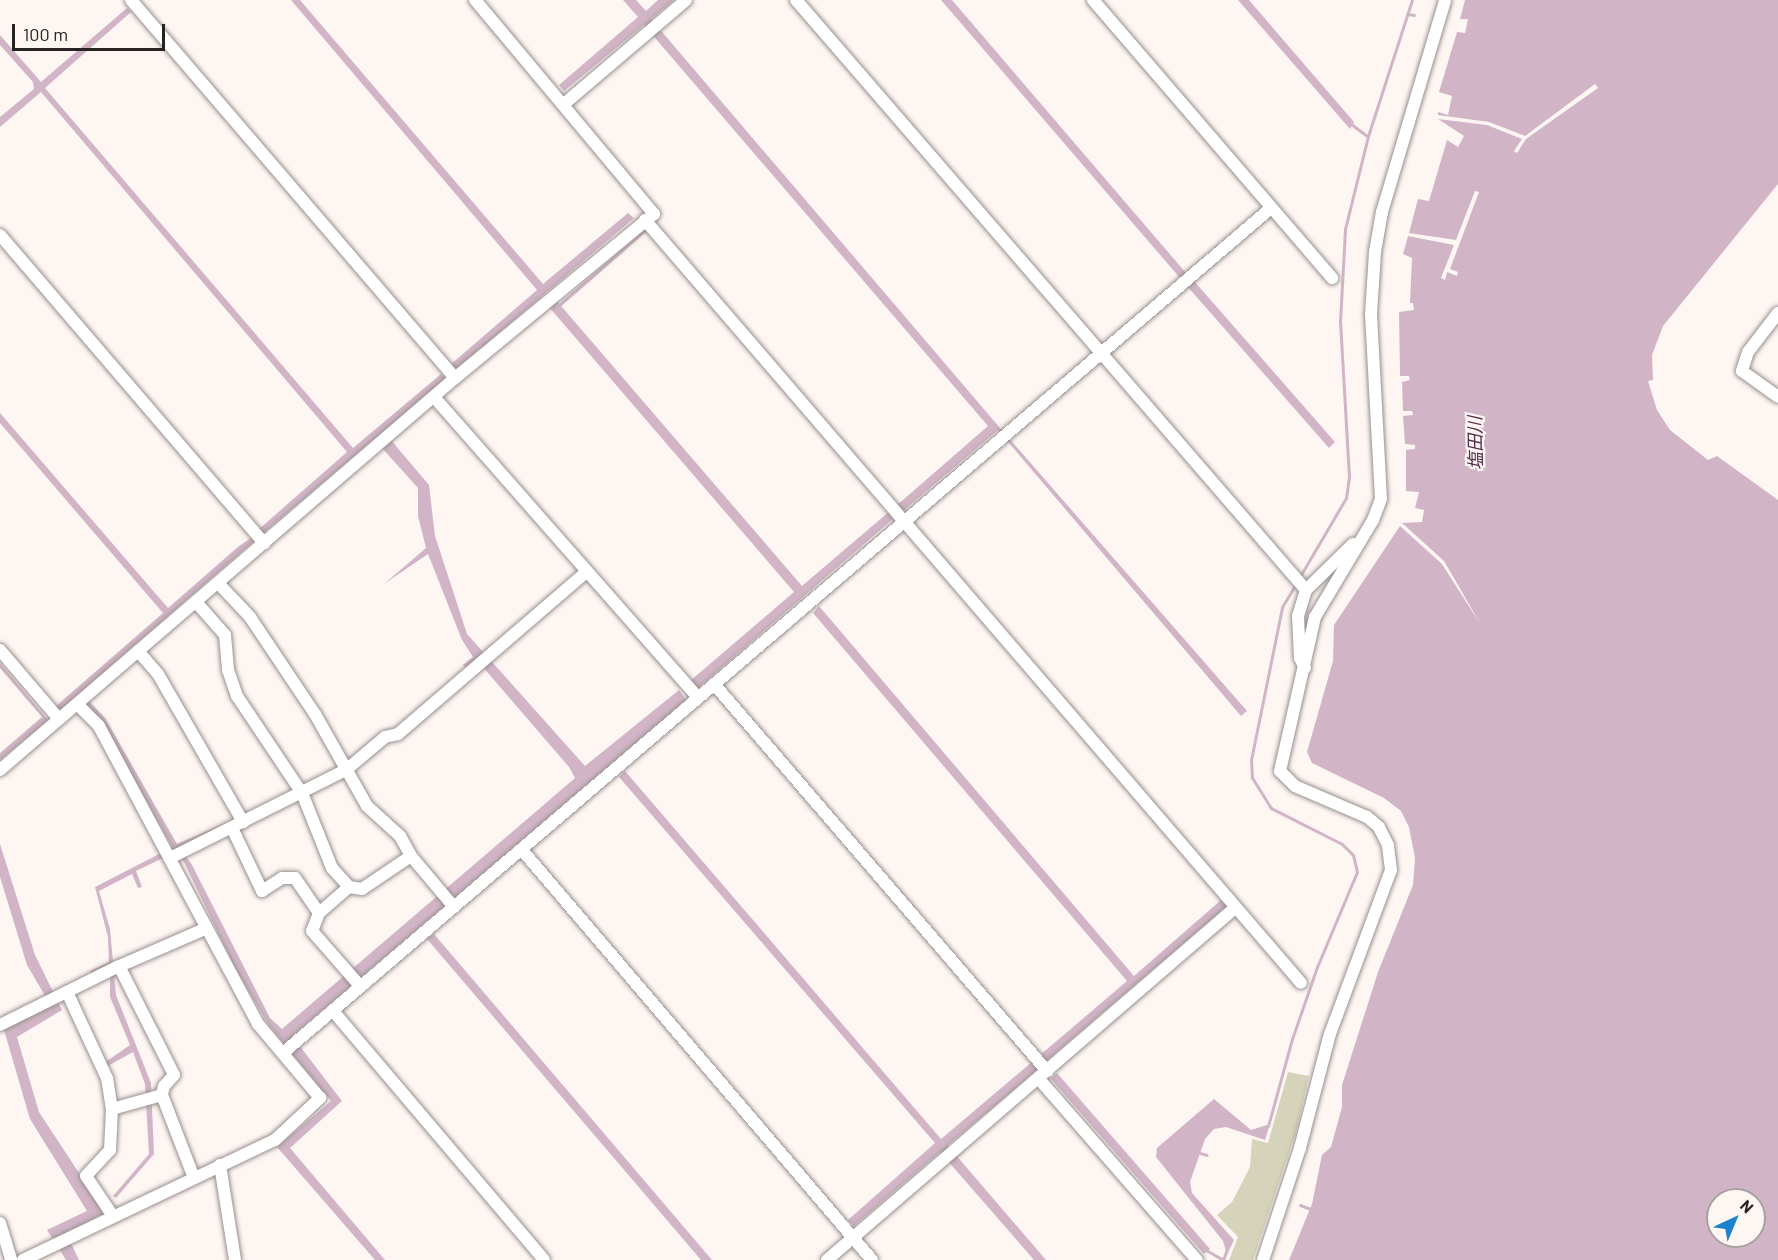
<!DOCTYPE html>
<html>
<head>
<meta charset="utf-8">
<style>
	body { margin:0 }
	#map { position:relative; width:1778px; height:1260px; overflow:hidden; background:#fef6f3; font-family:Barlow,"Noto Sans JP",sans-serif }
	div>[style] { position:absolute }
	.green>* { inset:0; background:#d6d3bb }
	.water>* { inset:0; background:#d1b5c7 }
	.stream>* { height:3px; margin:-1.5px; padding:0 1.5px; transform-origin:1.5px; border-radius:1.5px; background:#d1b5c7 }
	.roads { filter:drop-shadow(0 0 2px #978f8d) drop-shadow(0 0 2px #978f8d) }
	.minor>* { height:12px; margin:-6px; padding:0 6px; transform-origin:6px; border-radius:6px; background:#fff }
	span { translate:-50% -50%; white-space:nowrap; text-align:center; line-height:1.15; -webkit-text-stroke:4.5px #fef6f3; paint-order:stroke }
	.water-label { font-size:18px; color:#552d4a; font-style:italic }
	.north { position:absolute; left:1706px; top:1188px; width:60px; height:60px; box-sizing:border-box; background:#fef6f3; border:2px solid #a8a29f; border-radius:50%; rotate:44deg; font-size:16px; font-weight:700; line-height:24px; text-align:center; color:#262322 }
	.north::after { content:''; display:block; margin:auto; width:21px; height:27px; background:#1c82cd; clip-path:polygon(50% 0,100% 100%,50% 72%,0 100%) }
	.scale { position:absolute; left:12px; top:24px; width:153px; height:27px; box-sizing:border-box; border:3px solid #262322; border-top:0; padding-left:8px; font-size:18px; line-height:21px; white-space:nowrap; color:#262322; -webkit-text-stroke:4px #fef6f3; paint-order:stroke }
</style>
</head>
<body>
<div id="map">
	<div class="green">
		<i style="clip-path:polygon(1288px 1072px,1309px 1076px,1296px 1132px,1253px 1260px,1229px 1260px,1238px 1237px,1217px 1215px,1232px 1202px,1250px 1167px,1252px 1139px,1268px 1143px)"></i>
	</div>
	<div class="water">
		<i style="clip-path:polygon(291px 0,300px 0,543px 284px,628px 213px,634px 218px,454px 371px,450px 365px,537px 290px)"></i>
		<i style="clip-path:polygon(623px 0,636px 0,646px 11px,658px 0,674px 0,651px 19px,1000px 428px,1247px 711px,1241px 716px,998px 430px,902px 512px,896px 506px,988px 426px,644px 25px,564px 91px,559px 85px,638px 17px)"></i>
		<i style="clip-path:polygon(941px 0,952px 0,1186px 273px,1180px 278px)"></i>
		<i style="clip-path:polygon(1238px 0,1249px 0,1354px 122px,1350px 129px)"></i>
		<i style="clip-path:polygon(evenodd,1465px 0,1778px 0,1778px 184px,1663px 326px,1652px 355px,1653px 380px,1648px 381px,1657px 410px,1670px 430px,1708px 460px,1717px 456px,1778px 500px,1778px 1260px,1289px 1260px,1312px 1204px,1322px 1155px,1331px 1147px,1342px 1107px,1342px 1085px,1378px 972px,1413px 885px,1415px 858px,1409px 827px,1401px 811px,1384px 798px,1312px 763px,1307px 752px,1333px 661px,1334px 625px,1400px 526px,1442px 564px,1481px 625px,1444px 561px,1402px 523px,1422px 522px,1424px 510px,1415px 508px,1419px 492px,1406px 491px,1406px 450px,1415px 449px,1415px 445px,1405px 444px,1403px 416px,1413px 415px,1412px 411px,1403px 411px,1402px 382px,1410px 380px,1409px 376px,1400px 376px,1399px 312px,1414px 310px,1413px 303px,1410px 303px,1412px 258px,1403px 254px,1408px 236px,1454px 245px,1441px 278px,1445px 280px,1447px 272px,1457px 276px,1458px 272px,1450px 269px,1479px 192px,1475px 191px,1456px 240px,1409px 233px,1418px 199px,1429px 201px,1447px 140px,1458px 147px,1464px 136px,1438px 119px,1487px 125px,1522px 139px,1514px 151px,1517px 153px,1526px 139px,1598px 88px,1595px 84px,1525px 136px,1489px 122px,1438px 115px,1438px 112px,1448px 115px,1452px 96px,1439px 92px,1457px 32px,1465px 33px,1468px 19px,1460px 19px,1465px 0,1718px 1200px,1754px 1200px,1754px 1236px,1718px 1236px,1718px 1200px)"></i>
		<i style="clip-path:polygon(127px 8px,131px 12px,45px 88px,353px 448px,441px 374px,445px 379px,262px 534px,259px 529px,347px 452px,41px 92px,0 127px,0 117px,34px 89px,33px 82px,0 45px,0 35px,41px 82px)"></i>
		<i style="clip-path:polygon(1194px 281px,1335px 442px,1329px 448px,1187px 286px)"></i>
		<i style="clip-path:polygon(556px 300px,802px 586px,891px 510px,895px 517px,697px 689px,690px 681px,794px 592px,549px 307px)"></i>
		<i style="clip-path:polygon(0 413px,168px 608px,239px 546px,251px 538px,254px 541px,60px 710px,56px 706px,163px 613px,0 423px)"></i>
		<i style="clip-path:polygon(390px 439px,429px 485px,435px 536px,467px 634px,585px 766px,679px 690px,686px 700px,292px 1036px,342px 1101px,290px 1148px,385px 1260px,375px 1260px,277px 1147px,331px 1101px,268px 1024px,235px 968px,182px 858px,174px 850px,103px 724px,85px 702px,87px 699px,105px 718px,177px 844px,237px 818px,180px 850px,191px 863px,270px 1018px,282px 1029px,575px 778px,569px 767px,482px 666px,474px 660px,466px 668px,463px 665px,473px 657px,462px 640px,428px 554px,384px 584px,426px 548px,418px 516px,418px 488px,381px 447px)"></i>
		<i style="clip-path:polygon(819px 606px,1134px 976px,1221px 900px,1227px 906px,1045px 1062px,1039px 1056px,1127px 981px,813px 613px)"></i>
		<i style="clip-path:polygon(0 663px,48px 720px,0 760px,0 753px,42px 717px,0 668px)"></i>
		<i style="clip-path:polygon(625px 771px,941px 1139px,1032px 1062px,1038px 1069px,948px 1145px,951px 1149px,944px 1155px,940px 1152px,854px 1226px,848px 1220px,935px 1143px,619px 777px)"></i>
		<i style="clip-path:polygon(0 844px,35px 955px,62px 1010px,17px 1037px,39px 1112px,102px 1208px,103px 1214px,66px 1233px,79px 1260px,66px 1260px,47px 1230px,87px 1211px,30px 1119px,4px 1030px,51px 1006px,27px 965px,0 877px)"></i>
		<i style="clip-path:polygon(165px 851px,167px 856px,136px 871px,142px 887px,138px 888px,132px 874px,99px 891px,110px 929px,116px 995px,151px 1083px,154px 1154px,116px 1198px,113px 1196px,149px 1154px,145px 1084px,133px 1052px,106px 1067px,104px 1063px,130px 1045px,110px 997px,110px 967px,92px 975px,90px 971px,109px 962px,108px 937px,95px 887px)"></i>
		<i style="clip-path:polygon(434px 934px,712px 1260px,701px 1260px,427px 939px)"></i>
		<i style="clip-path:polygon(1057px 1073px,1210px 1249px,1204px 1254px,1051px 1079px)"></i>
		<i style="clip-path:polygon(1214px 1099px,1251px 1130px,1270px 1124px,1265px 1140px,1226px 1127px,1214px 1129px,1205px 1139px,1190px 1182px,1192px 1193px,1234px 1240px,1227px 1255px,1223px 1241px,1156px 1157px,1157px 1148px)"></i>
		<i style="clip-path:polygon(955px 1154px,1046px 1260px,1034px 1260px,947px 1160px)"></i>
	</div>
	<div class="stream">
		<i style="left:1408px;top:14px;width:6px;rotate:9deg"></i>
		<i style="left:1351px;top:124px;width:20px;rotate:37deg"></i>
		<i style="left:558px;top:306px;width:116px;rotate:-41.1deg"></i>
		<i style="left:1299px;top:578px;width:93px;rotate:-59.6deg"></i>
		<i style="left:1346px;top:498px;width:21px;rotate:-82deg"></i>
		<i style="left:1349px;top:477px;width:155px;rotate:-93.3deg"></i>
		<i style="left:1340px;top:322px;width:93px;rotate:-86.9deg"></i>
		<i style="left:1345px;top:229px;width:96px;rotate:-76.1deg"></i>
		<i style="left:1368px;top:136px;width:143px;rotate:-72.1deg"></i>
		<i style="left:1268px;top:1126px;width:90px;rotate:-74.6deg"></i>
		<i style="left:1292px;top:1039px;width:76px;rotate:-70.9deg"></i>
		<i style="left:1317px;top:967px;width:103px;rotate:-67.2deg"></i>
		<i style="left:1357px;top:872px;width:17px;rotate:-103deg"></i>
		<i style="left:1353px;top:855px;width:16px;rotate:-135deg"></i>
		<i style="left:1342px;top:844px;width:80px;rotate:-153.1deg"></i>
		<i style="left:1271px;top:808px;width:36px;rotate:-122deg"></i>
		<i style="left:1252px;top:778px;width:18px;rotate:-93deg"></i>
		<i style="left:1251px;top:760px;width:156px;rotate:-78.5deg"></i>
		<i style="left:1282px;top:607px;width:27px;rotate:-59deg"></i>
		<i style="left:1196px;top:1152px;width:11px;rotate:15deg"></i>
		<i style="left:1300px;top:1205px;width:14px;rotate:21deg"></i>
		<i style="left:1206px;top:1250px;width:20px;rotate:30deg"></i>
		<i style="left:1223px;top:1260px;width:12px;rotate:-70deg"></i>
	</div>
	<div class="roads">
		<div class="minor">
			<i style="left:131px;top:0;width:498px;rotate:49.4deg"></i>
			<i style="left:796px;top:0;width:780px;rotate:49.16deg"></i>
			<i style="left:1306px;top:590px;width:27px;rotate:107deg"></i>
			<i style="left:1298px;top:616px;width:42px;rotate:87.3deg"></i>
			<i style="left:1300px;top:658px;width:11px;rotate:63deg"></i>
			<i style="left:1093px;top:0;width:367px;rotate:49.3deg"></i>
			<i style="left:564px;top:104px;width:160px;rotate:-40.4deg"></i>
			<i style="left:645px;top:220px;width:1006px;rotate:49.31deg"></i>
			<i style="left:0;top:235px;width:406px;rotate:49.4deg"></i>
			<i style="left:1778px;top:313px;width:49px;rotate:127.6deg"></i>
			<i style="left:1748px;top:352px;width:20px;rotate:108deg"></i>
			<i style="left:1742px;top:371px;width:44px;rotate:35.8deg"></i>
			<i style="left:434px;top:397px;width:400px;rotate:48.7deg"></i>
			<i style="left:218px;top:583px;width:47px;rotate:46.7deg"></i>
			<i style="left:250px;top:617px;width:117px;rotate:56.2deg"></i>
			<i style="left:315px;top:714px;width:106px;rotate:60.5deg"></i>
			<i style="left:367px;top:806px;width:45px;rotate:42.3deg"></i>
			<i style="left:400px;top:836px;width:23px;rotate:61deg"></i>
			<i style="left:411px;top:856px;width:67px;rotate:49.9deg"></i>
			<i style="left:1306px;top:590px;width:66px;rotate:-44.4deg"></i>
			<i style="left:196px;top:602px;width:44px;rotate:48.7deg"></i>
			<i style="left:225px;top:635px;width:35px;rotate:85deg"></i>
			<i style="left:228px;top:670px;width:28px;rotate:71deg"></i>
			<i style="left:237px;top:696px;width:117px;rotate:56.2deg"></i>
			<i style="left:302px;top:793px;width:81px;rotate:68.2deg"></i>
			<i style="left:332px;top:868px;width:25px;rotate:48deg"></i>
			<i style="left:0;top:650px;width:91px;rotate:49.5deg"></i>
			<i style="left:138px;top:651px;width:30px;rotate:49deg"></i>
			<i style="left:158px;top:674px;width:171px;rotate:60.1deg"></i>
			<i style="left:714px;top:684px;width:511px;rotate:49.29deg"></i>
			<i style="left:0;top:770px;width:601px;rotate:-40.75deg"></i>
			<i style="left:455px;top:378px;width:258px;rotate:-39.5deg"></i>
			<i style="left:654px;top:214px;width:279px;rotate:-129.9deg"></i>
			<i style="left:232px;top:828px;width:70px;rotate:64.5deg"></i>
			<i style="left:262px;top:891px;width:24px;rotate:-33deg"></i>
			<i style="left:282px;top:878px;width:13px"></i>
			<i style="left:295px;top:878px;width:42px;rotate:55.6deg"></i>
			<i style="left:319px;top:913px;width:19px;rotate:111deg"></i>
			<i style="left:312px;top:931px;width:74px;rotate:48.8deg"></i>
			<i style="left:522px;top:850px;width:539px;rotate:49.51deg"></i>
			<i style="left:172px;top:857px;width:195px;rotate:-26.6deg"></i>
			<i style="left:346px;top:770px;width:51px;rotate:-40.2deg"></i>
			<i style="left:385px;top:737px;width:13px;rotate:-13deg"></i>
			<i style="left:398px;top:734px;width:247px;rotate:-40.7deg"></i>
			<i style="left:319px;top:913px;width:40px;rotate:-41deg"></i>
			<i style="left:349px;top:887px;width:13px;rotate:9deg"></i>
			<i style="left:362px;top:889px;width:59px;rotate:-34deg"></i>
			<i style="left:119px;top:966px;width:122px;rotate:63.2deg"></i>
			<i style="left:174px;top:1075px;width:15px;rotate:132deg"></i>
			<i style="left:164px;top:1086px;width:9px;rotate:103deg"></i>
			<i style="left:162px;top:1095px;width:89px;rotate:68.9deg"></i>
			<i style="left:67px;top:992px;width:95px;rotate:65.1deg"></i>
			<i style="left:107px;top:1078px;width:31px;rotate:81deg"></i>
			<i style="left:112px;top:1109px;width:41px;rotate:92.8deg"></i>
			<i style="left:110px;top:1150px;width:35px;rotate:133deg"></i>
			<i style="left:86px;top:1176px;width:48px;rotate:56deg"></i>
			<i style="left:333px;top:1011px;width:326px;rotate:49.7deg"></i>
			<i style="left:0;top:1025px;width:128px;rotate:-26.4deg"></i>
			<i style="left:115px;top:968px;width:100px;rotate:-23.5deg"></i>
			<i style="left:283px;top:1053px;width:1300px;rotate:-40.54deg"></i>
			<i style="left:1039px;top:1079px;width:240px;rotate:48.9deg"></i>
			<i style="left:112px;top:1109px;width:52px;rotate:-15.6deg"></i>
			<i style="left:220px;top:1165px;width:96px;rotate:81deg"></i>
			<i style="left:0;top:1223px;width:39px;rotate:73deg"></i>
			<i style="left:23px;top:1260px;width:279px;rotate:-25.5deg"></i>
			<i style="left:275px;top:1140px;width:62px;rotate:-43deg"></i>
			<i style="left:320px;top:1098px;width:97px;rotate:-130deg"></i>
			<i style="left:258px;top:1024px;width:338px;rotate:-118.1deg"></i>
			<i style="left:99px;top:726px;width:31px;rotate:-135deg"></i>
			<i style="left:827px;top:1260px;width:539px;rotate:-40.79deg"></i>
			<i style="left:1263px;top:1260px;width:118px;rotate:-71.7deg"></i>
			<i style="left:1300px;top:1148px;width:118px;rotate:-75.3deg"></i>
			<i style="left:1330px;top:1034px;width:175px;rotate:-69.6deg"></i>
			<i style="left:1391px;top:870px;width:25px;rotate:-97deg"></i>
			<i style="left:1388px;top:845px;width:20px;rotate:-117deg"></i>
			<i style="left:1379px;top:827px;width:16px;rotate:-140deg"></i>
			<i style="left:1367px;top:817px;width:78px;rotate:-156.7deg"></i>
			<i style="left:1295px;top:786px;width:21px;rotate:-135deg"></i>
			<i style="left:1280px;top:771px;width:158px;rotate:-77.2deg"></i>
			<i style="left:1315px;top:617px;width:113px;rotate:-59.1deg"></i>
			<i style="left:1373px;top:520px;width:22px;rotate:-69deg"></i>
			<i style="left:1381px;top:499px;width:185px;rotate:-93.1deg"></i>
			<i style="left:1371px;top:314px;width:62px;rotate:-86.3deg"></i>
			<i style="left:1375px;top:252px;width:41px;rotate:-80.1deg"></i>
			<i style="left:1382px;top:212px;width:221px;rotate:-73.4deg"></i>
		</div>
	</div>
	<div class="water-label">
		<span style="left:1475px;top:443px;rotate:-91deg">塩田川</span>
	</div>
	<div class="north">N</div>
	<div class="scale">100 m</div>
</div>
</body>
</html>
